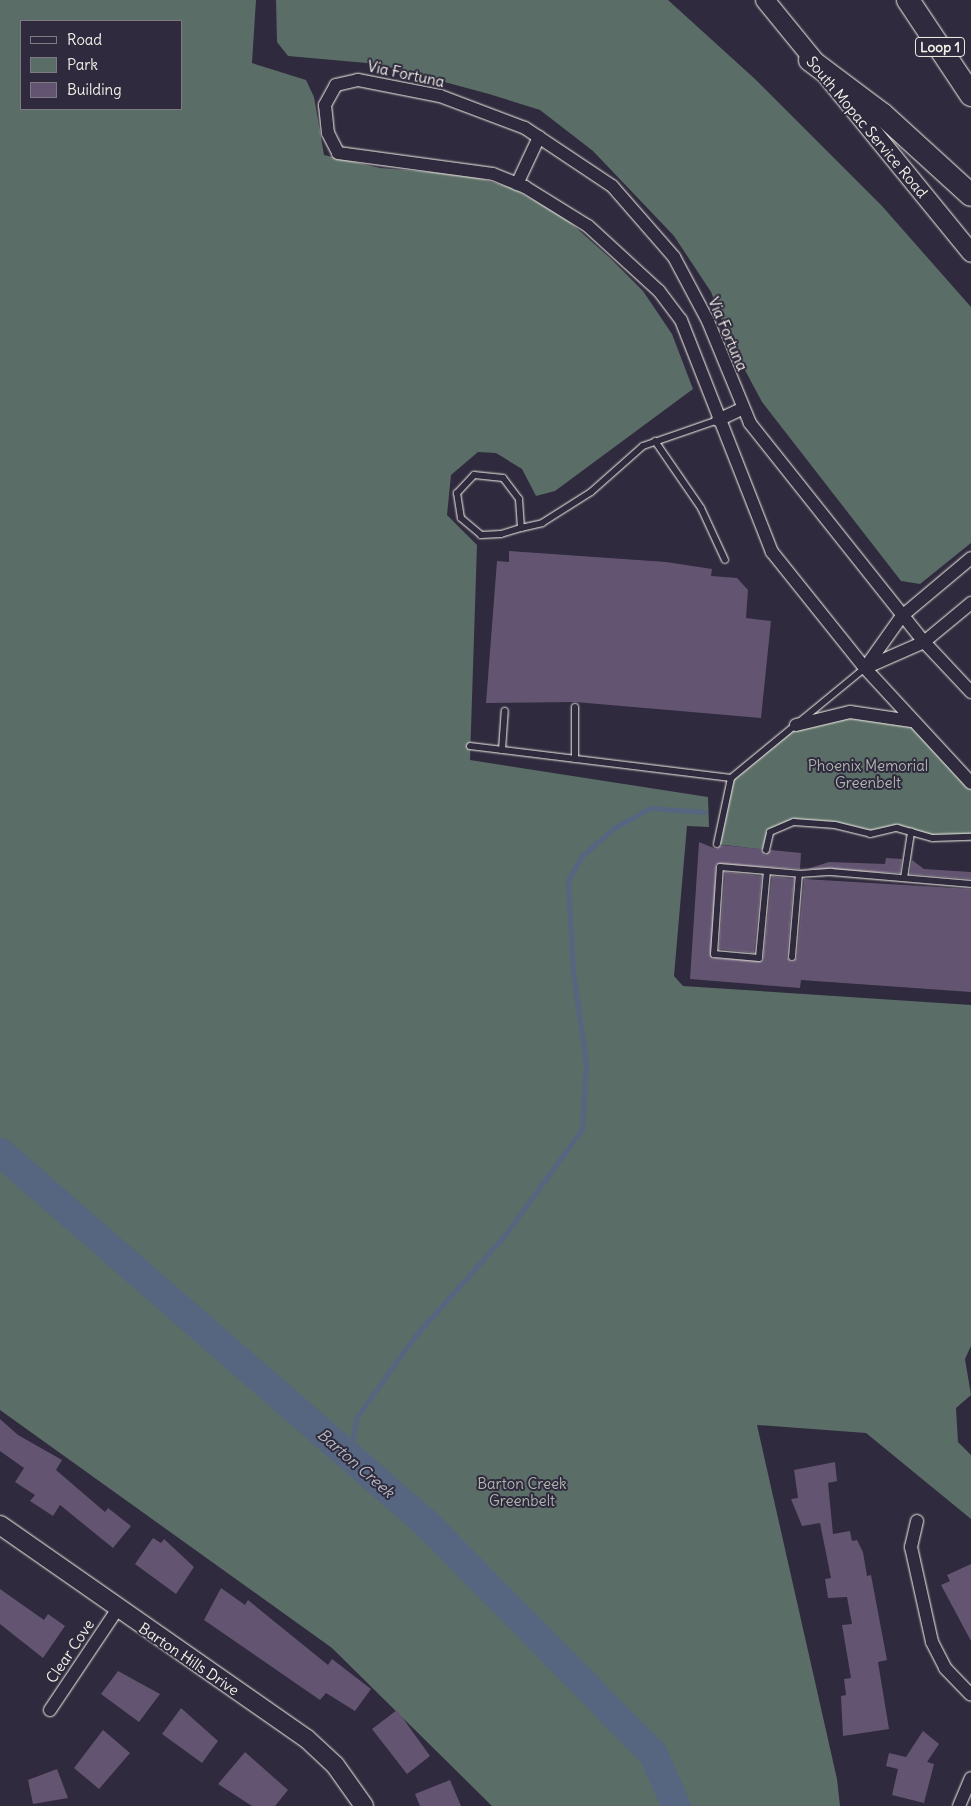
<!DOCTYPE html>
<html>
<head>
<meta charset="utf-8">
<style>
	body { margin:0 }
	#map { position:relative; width:971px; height:1806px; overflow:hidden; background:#2f2a3d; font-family:Delius,sans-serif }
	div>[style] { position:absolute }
	.green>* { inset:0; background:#5a6d66 }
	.stream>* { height:5px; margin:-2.5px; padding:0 2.5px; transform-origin:2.5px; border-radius:2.5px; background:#566680 }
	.river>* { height:29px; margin:-14.5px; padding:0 14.5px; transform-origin:14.5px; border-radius:14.5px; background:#566680 }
	.building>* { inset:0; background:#635571 }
	.roads { filter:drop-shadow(0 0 1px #f4f1e8) drop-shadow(0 0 1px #f4f1e8) }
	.lane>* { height:6px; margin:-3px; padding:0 3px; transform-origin:3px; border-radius:3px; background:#2f2a3d }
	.street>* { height:12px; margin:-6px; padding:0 6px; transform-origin:6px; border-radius:6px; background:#2f2a3d }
	.secondary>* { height:18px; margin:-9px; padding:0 9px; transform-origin:9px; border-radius:9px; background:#2f2a3d }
	.highway>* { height:22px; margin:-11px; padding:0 11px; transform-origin:11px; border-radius:11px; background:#2f2a3d }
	span { translate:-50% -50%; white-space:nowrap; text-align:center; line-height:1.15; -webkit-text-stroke:4px #2f2a3d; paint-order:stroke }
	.shield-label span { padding:1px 4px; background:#2f2a3d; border:1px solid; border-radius:4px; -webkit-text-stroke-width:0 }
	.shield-label { font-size:14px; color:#f4f1e8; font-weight:700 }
	.street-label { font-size:15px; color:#f4f1e8 }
	.park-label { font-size:15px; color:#afb6ae }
	.water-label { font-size:16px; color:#b5b9be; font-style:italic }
	.legend { position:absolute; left:20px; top:20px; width:162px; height:90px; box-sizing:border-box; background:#2f2a3d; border:1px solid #7e7a81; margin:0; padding:6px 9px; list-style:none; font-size:15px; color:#f4f1e8 }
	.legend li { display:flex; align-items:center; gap:10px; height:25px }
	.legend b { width:25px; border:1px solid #7e7a81 }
</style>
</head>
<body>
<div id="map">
	<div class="green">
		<i style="clip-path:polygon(evenodd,0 0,256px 0,252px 63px,306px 80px,314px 97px,324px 155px,380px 168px,468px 175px,512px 188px,564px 217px,610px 258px,643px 291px,672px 334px,693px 389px,555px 491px,536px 496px,522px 469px,496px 453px,478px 452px,451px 475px,447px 515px,477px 545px,470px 760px,708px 797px,709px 827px,687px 826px,674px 976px,683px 986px,971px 1005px,971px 1346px,965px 1359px,971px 1395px,956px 1408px,958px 1442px,971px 1455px,971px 1519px,866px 1433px,757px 1425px,837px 1779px,840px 1806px,492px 1806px,332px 1648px,0 1410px,0 0,21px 21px,181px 21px,181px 109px,21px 109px,21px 21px)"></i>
		<i style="clip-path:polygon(276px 0,668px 0,755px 79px,882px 206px,971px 307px,971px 543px,920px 584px,901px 581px,762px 402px,731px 344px,711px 292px,674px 236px,593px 151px,540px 110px,489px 94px,378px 64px,288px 56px,277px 42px)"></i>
		<i style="clip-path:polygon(850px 712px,911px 721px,971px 783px,971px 837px,933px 838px,897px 828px,870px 834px,835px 825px,794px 822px,770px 832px,766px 850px,717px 844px,731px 778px,796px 725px)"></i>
	</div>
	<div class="stream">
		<i style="left:350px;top:1457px;width:39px;rotate:-81deg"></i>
		<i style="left:356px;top:1418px;width:101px;rotate:-54.3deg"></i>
		<i style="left:415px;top:1336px;width:135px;rotate:-48.3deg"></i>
		<i style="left:505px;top:1235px;width:131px;rotate:-54deg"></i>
		<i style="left:582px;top:1129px;width:66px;rotate:-86.5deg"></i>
		<i style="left:586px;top:1063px;width:92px;rotate:-98.1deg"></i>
		<i style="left:573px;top:972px;width:92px;rotate:-93.1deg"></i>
		<i style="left:568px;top:880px;width:28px;rotate:-60deg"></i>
		<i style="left:582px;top:856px;width:43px;rotate:-41.2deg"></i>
		<i style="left:614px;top:828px;width:41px;rotate:-29.1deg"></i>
		<i style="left:650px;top:808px;width:54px;rotate:4.2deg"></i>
	</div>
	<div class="river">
		<i style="left:0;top:1152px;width:566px;rotate:41.06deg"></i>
		<i style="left:427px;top:1524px;width:322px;rotate:45.5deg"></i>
		<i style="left:653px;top:1754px;width:57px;rotate:66.1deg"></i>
	</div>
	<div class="building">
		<i style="clip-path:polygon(509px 551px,666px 562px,712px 569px,711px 576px,737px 578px,748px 590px,746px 618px,771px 621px,761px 718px,575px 702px,486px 703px,497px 561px,509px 562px)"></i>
		<i style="clip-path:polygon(699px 842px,716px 849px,722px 845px,761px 849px,765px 855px,771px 850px,801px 853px,800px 869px,716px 864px,712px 958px,763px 961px,772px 876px,794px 879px,787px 957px,792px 962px,797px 957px,804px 879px,971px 889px,971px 992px,801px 980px,800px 988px,690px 979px)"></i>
		<i style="clip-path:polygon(886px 858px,902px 859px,900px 873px,807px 869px,829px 862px,885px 864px)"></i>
		<i style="clip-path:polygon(912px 860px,924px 869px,971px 872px,971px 879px,910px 874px)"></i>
		<i style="clip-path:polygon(725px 872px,762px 876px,754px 953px,719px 949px)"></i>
		<i style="clip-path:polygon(0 1419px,18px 1435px,62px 1460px,56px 1470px,105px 1512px,108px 1508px,131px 1526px,113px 1548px,60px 1505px,53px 1516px,30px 1501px,35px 1495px,15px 1482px,24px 1468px,0 1451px)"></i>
		<i style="clip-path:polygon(835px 1462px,837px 1481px,828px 1483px,833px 1534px,850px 1531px,852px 1541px,857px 1540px,863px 1552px,867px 1576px,871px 1575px,887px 1660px,878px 1662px,889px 1729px,843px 1736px,841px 1696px,846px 1695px,844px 1679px,851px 1678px,842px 1625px,852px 1624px,847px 1597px,828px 1598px,825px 1579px,831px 1578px,820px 1523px,802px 1526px,791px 1499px,798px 1498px,794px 1470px)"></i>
		<i style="clip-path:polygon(153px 1538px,161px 1543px,164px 1539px,194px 1567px,176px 1594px,135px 1564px)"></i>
		<i style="clip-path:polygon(971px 1564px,971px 1641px,941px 1585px,950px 1581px,947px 1575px)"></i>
		<i style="clip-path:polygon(221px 1588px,245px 1605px,248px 1600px,328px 1665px,332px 1659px,371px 1689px,355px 1711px,326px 1693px,320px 1700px,204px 1620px)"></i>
		<i style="clip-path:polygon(0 1589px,44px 1620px,48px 1614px,65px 1626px,43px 1658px,0 1624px)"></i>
		<i style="clip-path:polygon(118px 1671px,160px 1694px,139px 1722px,101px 1694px)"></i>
		<i style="clip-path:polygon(181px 1708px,218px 1741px,202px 1763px,162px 1734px)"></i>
		<i style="clip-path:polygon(397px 1710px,430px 1756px,407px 1774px,372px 1729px)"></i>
		<i style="clip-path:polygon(103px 1730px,130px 1753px,99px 1789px,74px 1768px)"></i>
		<i style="clip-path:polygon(923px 1731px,939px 1744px,927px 1762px,934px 1764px,924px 1803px,892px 1795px,898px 1769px,886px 1766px,889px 1753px,906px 1757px)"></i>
		<i style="clip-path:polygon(245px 1752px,288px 1790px,275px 1806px,252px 1806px,218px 1784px)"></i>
		<i style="clip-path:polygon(57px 1769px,68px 1798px,33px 1804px,28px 1780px)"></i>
		<i style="clip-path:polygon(450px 1780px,461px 1806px,420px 1806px,415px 1794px)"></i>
	</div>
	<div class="roads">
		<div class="lane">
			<i style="left:655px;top:441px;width:81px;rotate:55.5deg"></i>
			<i style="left:701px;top:508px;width:57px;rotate:65.2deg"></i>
			<i style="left:521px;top:528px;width:29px;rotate:-94deg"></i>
			<i style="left:519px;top:499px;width:26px;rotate:-127deg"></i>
			<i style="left:503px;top:478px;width:29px;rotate:-174deg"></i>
			<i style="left:474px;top:475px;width:25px;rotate:133deg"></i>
			<i style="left:457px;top:493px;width:25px;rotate:81deg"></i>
			<i style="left:461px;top:518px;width:26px;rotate:40deg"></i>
			<i style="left:481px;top:535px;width:20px;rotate:-3deg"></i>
			<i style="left:501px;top:534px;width:21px;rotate:-17deg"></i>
			<i style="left:521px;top:528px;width:22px;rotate:-13deg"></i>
			<i style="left:542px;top:523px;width:58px;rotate:-32.3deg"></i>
			<i style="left:591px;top:492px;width:69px;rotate:-41.5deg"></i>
			<i style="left:643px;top:446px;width:79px;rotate:-19.1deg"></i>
			<i style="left:470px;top:746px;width:263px;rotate:7deg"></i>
			<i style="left:502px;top:750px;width:39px;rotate:-86deg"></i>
			<i style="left:575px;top:759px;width:52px;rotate:-90deg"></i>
			<i style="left:717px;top:844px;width:67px;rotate:-78deg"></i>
			<i style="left:731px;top:778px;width:173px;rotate:-39.4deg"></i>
			<i style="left:766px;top:850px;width:18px;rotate:-77deg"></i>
			<i style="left:770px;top:832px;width:26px;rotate:-23deg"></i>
			<i style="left:794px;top:822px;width:41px;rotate:4.2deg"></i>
			<i style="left:835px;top:825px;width:36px;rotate:14deg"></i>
			<i style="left:870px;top:834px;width:28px;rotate:-13deg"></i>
			<i style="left:897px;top:828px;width:37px;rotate:16deg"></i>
			<i style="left:933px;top:838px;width:38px;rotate:-2deg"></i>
			<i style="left:767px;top:871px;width:87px;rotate:95.3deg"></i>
			<i style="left:759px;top:958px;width:45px;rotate:-174.9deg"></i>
			<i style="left:714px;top:954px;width:87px;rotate:-86.1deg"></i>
			<i style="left:720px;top:867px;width:47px;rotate:4.9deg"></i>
			<i style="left:767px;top:871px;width:32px;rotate:5deg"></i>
			<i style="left:904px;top:878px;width:47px;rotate:-81.3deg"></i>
			<i style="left:792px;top:957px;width:83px;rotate:-85.2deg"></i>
			<i style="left:799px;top:874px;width:32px;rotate:-4deg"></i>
			<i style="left:831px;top:872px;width:141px;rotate:4.9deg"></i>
		</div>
		<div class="street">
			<i style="left:517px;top:184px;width:52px;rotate:-64.9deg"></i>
			<i style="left:718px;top:420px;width:26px;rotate:-25deg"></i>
			<i style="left:865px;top:668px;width:64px;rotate:-54.6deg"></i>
			<i style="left:902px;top:616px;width:90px;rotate:-40deg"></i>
			<i style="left:865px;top:668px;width:64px;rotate:-23.8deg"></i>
			<i style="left:924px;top:642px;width:61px;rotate:-39.7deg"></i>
			<i style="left:971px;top:692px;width:69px;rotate:-133.2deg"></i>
			<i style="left:924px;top:642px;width:280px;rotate:-128.5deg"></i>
			<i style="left:750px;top:423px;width:110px;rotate:-112.4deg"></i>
			<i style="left:708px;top:321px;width:72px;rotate:-118deg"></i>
			<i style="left:674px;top:257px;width:94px;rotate:-131.1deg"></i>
			<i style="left:612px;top:186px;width:105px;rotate:-146.3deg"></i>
			<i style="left:525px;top:128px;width:91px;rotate:-159.4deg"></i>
			<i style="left:440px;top:96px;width:84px;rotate:-169deg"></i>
			<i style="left:358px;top:80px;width:23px;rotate:167deg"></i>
			<i style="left:336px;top:85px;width:23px;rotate:119deg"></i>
			<i style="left:325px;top:105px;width:28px;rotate:84deg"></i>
			<i style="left:328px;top:133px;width:22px;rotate:63deg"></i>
			<i style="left:338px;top:153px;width:156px;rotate:7.7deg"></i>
			<i style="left:493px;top:174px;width:35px;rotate:22deg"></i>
			<i style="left:525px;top:187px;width:74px;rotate:31.8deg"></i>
			<i style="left:588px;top:226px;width:96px;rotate:42.5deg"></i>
			<i style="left:659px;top:291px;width:36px;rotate:53deg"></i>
			<i style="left:681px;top:320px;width:249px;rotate:68.6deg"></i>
			<i style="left:772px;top:552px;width:149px;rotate:51.3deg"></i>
			<i style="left:865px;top:668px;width:156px;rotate:47.3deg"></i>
			<i style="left:796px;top:725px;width:56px;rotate:-13.5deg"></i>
			<i style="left:850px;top:712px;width:62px;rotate:8.4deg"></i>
			<i style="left:917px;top:1521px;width:27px;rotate:103deg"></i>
			<i style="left:911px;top:1547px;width:97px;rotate:77.5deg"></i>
			<i style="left:932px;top:1642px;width:29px;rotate:63deg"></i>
			<i style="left:945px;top:1668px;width:37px;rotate:46deg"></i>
			<i style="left:50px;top:1710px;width:120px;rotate:-56.2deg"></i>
			<i style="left:959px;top:1806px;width:30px;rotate:-67deg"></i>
		</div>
		<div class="secondary">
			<i style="left:765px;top:0;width:326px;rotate:50.8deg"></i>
			<i style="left:0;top:1525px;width:374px;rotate:34.9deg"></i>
			<i style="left:307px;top:1739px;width:38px;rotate:43deg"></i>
			<i style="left:335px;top:1765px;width:50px;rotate:54.7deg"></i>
		</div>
		<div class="highway">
			<i style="left:908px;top:0;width:114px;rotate:56.4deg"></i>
			<i style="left:810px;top:60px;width:90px;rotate:36.9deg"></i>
			<i style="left:882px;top:114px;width:120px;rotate:42.3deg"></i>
		</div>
	</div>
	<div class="shield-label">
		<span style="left:940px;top:47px">Loop 1</span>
	</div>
	<div class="street-label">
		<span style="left:406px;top:74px;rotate:12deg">Via Fortuna</span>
		<span style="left:867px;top:127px;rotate:50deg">South Mopac Service Road</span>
		<span style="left:728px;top:334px;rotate:67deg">Via Fortuna</span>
		<span style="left:70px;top:1651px;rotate:-56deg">Clear Cove</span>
		<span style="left:189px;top:1659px;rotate:34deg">Barton Hills Drive</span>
	</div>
	<div class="park-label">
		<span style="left:868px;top:774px">Phoenix Memorial<br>Greenbelt</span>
		<span style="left:522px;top:1492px">Barton Creek<br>Greenbelt</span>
	</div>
	<div class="water-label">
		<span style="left:356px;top:1463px;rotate:41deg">Barton Creek</span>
	</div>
	<ul class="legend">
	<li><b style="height:6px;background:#2f2a3d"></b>Road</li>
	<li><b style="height:14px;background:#5a6d66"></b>Park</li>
	<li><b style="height:14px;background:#635571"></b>Building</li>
	</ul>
</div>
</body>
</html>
